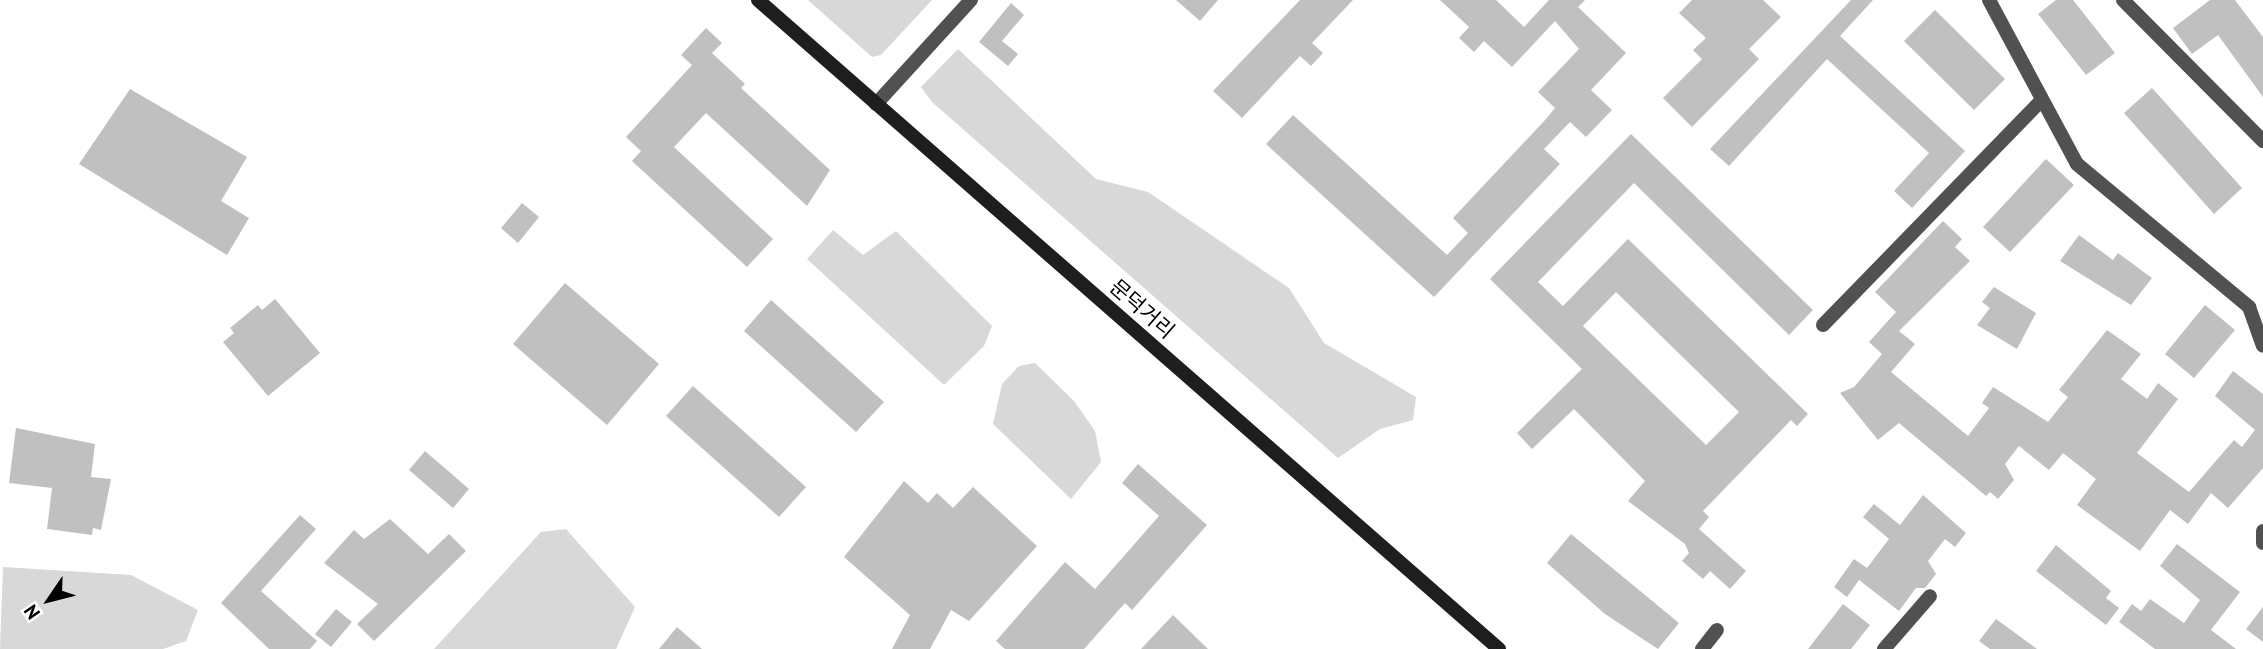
<!DOCTYPE html>
<html>
<head>
<meta charset="utf-8">
<style>
	body { margin:0 }
	#map { position:relative; width:2263px; height:649px; overflow:hidden; background:#fff; font-family:"PT Sans","Noto Sans KR",sans-serif }
	div>[style] { position:absolute }
	.green>* { inset:0; background:#d8d8d8 }
	.building>* { inset:0; background:#c0c0c0 }
	.minor>* { height:14px; margin:-7px; padding:0 7px; transform-origin:7px; border-radius:7px; background:#515151 }
	.tertiary>* { height:14px; margin:-7px; padding:0 7px; transform-origin:7px; border-radius:7px; background:#515151 }
	.secondary>* { height:14px; margin:-7px; padding:0 7px; transform-origin:7px; border-radius:7px; background:#1e1e1e }
	span { translate:-50% -50%; white-space:nowrap; text-align:center; line-height:1.15; -webkit-text-stroke:6px #fff; paint-order:stroke }
	.street-label { font-size:21px; color:#000 }
	.north { position:absolute; left:14px; top:565px; width:70px; height:70px; -webkit-text-stroke:5px #fff; paint-order:stroke; rotate:235deg; font-size:19px; font-weight:700; line-height:28px; text-align:center; color:#000 }
	.north::after { content:''; display:block; margin:auto; width:24px; height:32px; background:#000; clip-path:polygon(50% 0,100% 100%,50% 72%,0 100%) }
</style>
</head>
<body>
<div id="map">
	<div class="green">
		<i style="clip-path:polygon(808px 0,932px 0,881px 55px,872px 57px)"></i>
		<i style="clip-path:polygon(958px 49px,1096px 179px,1148px 192px,1289px 288px,1324px 343px,1416px 397px,1413px 420px,1380px 429px,1338px 458px,932px 102px,921px 87px)"></i>
		<i style="clip-path:polygon(833px 230px,863px 255px,896px 231px,992px 326px,984px 346px,944px 385px,807px 259px)"></i>
		<i style="clip-path:polygon(1035px 363px,1074px 401px,1095px 431px,1101px 462px,1071px 499px,993px 424px,1002px 384px,1019px 366px)"></i>
		<i style="clip-path:polygon(566px 529px,635px 607px,616px 649px,434px 649px,541px 532px)"></i>
		<i style="clip-path:polygon(3px 567px,131px 575px,198px 610px,186px 641px,163px 649px,0 649px)"></i>
	</div>
	<div class="building">
		<i style="clip-path:polygon(1176px 0,1218px 0,1200px 21px)"></i>
		<i style="clip-path:polygon(1300px 0,1353px 0,1312px 43px,1323px 53px,1311px 66px,1300px 56px,1242px 118px,1213px 91px)"></i>
		<i style="clip-path:polygon(1440px 0,1496px 0,1524px 27px,1549px 0,1585px 0,1578px 7px,1626px 53px,1591px 90px,1612px 110px,1586px 137px,1570px 122px,1544px 149px,1560px 164px,1434px 297px,1266px 144px,1293px 115px,1447px 255px,1468px 233px,1453px 218px,1546px 119px,1555px 108px,1538px 92px,1579px 49px,1555px 21px,1512px 67px,1484px 41px,1474px 52px,1459px 38px,1469px 27px)"></i>
		<i style="clip-path:polygon(1692px 0,1763px 0,1781px 17px,1749px 49px,1759px 59px,1692px 127px,1663px 98px,1702px 59px,1693px 50px,1706px 38px,1679px 13px)"></i>
		<i style="clip-path:polygon(1851px 0,1873px 0,1840px 36px,1965px 151px,1912px 208px,1894px 191px,1929px 153px,1827px 59px,1729px 166px,1710px 149px)"></i>
		<i style="clip-path:polygon(2056px 0,2073px 0,2115px 53px,2086px 75px,2038px 14px)"></i>
		<i style="clip-path:polygon(2210px 0,2235px 0,2263px 37px,2263px 97px,2218px 35px,2192px 54px,2173px 28px)"></i>
		<i style="clip-path:polygon(1011px 3px,1024px 15px,1002px 41px,1018px 54px,1008px 66px,979px 42px)"></i>
		<i style="clip-path:polygon(1935px 10px,2005px 79px,1974px 110px,1904px 41px)"></i>
		<i style="clip-path:polygon(706px 28px,722px 43px,712px 53px,745px 84px,741px 88px,830px 170px,807px 206px,706px 113px,674px 147px,773px 239px,747px 267px,632px 161px,641px 151px,626px 137px,692px 65px,681px 55px)"></i>
		<i style="clip-path:polygon(2152px 88px,2242px 188px,2214px 214px,2124px 113px)"></i>
		<i style="clip-path:polygon(130px 89px,247px 157px,221px 201px,249px 218px,227px 255px,79px 164px)"></i>
		<i style="clip-path:polygon(evenodd,1631px 134px,1813px 310px,1789px 335px,1634px 183px,1538px 282px,1563px 306px,1628px 239px,1808px 414px,1797px 426px,1791px 420px,1703px 511px,1709px 517px,1699px 529px,1746px 571px,1730px 589px,1710px 571px,1703px 579px,1682px 561px,1689px 553px,1685px 544px,1628px 501px,1645px 481px,1574px 409px,1532px 449px,1517px 433px,1582px 369px,1490px 279px,1631px 134px,1616px 292px,1739px 412px,1706px 445px,1583px 326px,1616px 292px)"></i>
		<i style="clip-path:polygon(2046px 159px,2074px 185px,2010px 252px,1983px 227px)"></i>
		<i style="clip-path:polygon(522px 203px,539px 217px,518px 243px,501px 228px)"></i>
		<i style="clip-path:polygon(1943px 221px,1962px 239px,1955px 247px,1970px 261px,1899px 331px,1915px 344px,1891px 372px,1968px 436px,1989px 408px,1982px 403px,1993px 387px,2048px 422px,2068px 397px,2059px 390px,2107px 330px,2141px 354px,2121px 379px,2147px 399px,2158px 383px,2178px 399px,2137px 453px,2189px 492px,2234px 440px,2242px 447px,2255px 430px,2215px 396px,2233px 371px,2263px 394px,2263px 468px,2228px 508px,2211px 493px,2188px 524px,2170px 510px,2140px 551px,2077px 505px,2096px 479px,2063px 453px,2049px 470px,2019px 446px,2005px 464px,2014px 480px,1998px 499px,1990px 492px,1986px 496px,1899px 423px,1878px 440px,1840px 393px,1854px 387px,1882px 354px,1869px 342px,1896px 312px,1875px 292px)"></i>
		<i style="clip-path:polygon(2079px 235px,2113px 260px,2118px 253px,2152px 278px,2131px 305px,2060px 261px)"></i>
		<i style="clip-path:polygon(565px 283px,659px 364px,607px 425px,513px 344px)"></i>
		<i style="clip-path:polygon(1994px 287px,2036px 313px,2017px 349px,1977px 325px,1990px 308px,1982px 302px)"></i>
		<i style="clip-path:polygon(275px 299px,320px 353px,268px 396px,223px 342px,234px 333px,230px 328px,258px 305px,262px 310px)"></i>
		<i style="clip-path:polygon(771px 300px,884px 402px,856px 432px,744px 331px)"></i>
		<i style="clip-path:polygon(2205px 305px,2235px 330px,2194px 378px,2165px 354px)"></i>
		<i style="clip-path:polygon(693px 386px,806px 487px,779px 517px,666px 416px)"></i>
		<i style="clip-path:polygon(16px 428px,95px 444px,91px 477px,111px 479px,101px 530px,93px 528px,92px 535px,47px 529px,52px 488px,9px 483px)"></i>
		<i style="clip-path:polygon(425px 451px,469px 489px,453px 508px,409px 470px)"></i>
		<i style="clip-path:polygon(1138px 464px,1207px 525px,1132px 610px,1125px 603px,1084px 649px,1005px 649px,996px 641px,1065px 562px,1095px 589px,1159px 516px,1122px 483px)"></i>
		<i style="clip-path:polygon(904px 481px,928px 503px,937px 493px,953px 508px,973px 487px,1037px 546px,969px 621px,951px 610px,930px 649px,892px 649px,910px 615px,844px 557px)"></i>
		<i style="clip-path:polygon(1923px 495px,1966px 533px,1955px 547px,1945px 539px,1928px 561px,1936px 574px,1925px 588px,1916px 588px,1899px 611px,1859px 580px,1847px 597px,1834px 587px,1854px 559px,1867px 568px,1889px 539px,1863px 517px,1874px 504px,1900px 525px)"></i>
		<i style="clip-path:polygon(300px 515px,316px 529px,261px 591px,317px 641px,310px 649px,269px 649px,221px 603px)"></i>
		<i style="clip-path:polygon(390px 519px,428px 554px,449px 534px,466px 551px,374px 641px,357px 624px,378px 604px,324px 563px,354px 530px,364px 539px)"></i>
		<i style="clip-path:polygon(1571px 534px,1679px 623px,1658px 649px,1605px 614px,1547px 563px)"></i>
		<i style="clip-path:polygon(2177px 544px,2240px 592px,2211px 630px,2236px 649px,2155px 649px,2119px 622px,2132px 604px,2141px 611px,2150px 599px,2184px 623px,2200px 600px,2160px 566px)"></i>
		<i style="clip-path:polygon(2056px 545px,2111px 591px,2106px 598px,2119px 608px,2106px 625px,2036px 571px)"></i>
		<i style="clip-path:polygon(1843px 604px,1870px 625px,1851px 649px,1808px 649px)"></i>
		<i style="clip-path:polygon(2263px 607px,2263px 642px,2246px 629px)"></i>
		<i style="clip-path:polygon(336px 609px,352px 622px,331px 647px,315px 634px)"></i>
		<i style="clip-path:polygon(1173px 615px,1208px 649px,1141px 649px)"></i>
		<i style="clip-path:polygon(1996px 619px,2037px 649px,1990px 649px,1979px 641px)"></i>
		<i style="clip-path:polygon(677px 627px,702px 649px,659px 649px)"></i>
	</div>
	<div class="minor">
		<i style="left:1989px;top:0;width:186px;rotate:61.8deg"></i>
		<i style="left:2077px;top:164px;width:224px;rotate:39.7deg"></i>
		<i style="left:2249px;top:307px;width:41px;rotate:70.3deg"></i>
		<i style="left:2123px;top:0;width:199px;rotate:45.2deg"></i>
		<i style="left:1823px;top:325px;width:313px;rotate:-45.8deg"></i>
		<i style="left:2263px;top:531px;width:12px;rotate:90deg"></i>
		<i style="left:1702px;top:649px;width:24px;rotate:-52deg"></i>
		<i style="left:1884px;top:649px;width:70px;rotate:-49deg"></i>
	</div>
	<div class="tertiary">
		<i style="left:876px;top:104px;width:141px;rotate:-47.6deg"></i>
	</div>
	<div class="secondary">
		<i style="left:758px;top:0;width:985px;rotate:41.21deg"></i>
	</div>
	<div class="street-label">
		<span style="left:1142px;top:309px;rotate:41deg">문덕거리</span>
	</div>
	<div class="north">N</div>
</div>
</body>
</html>
